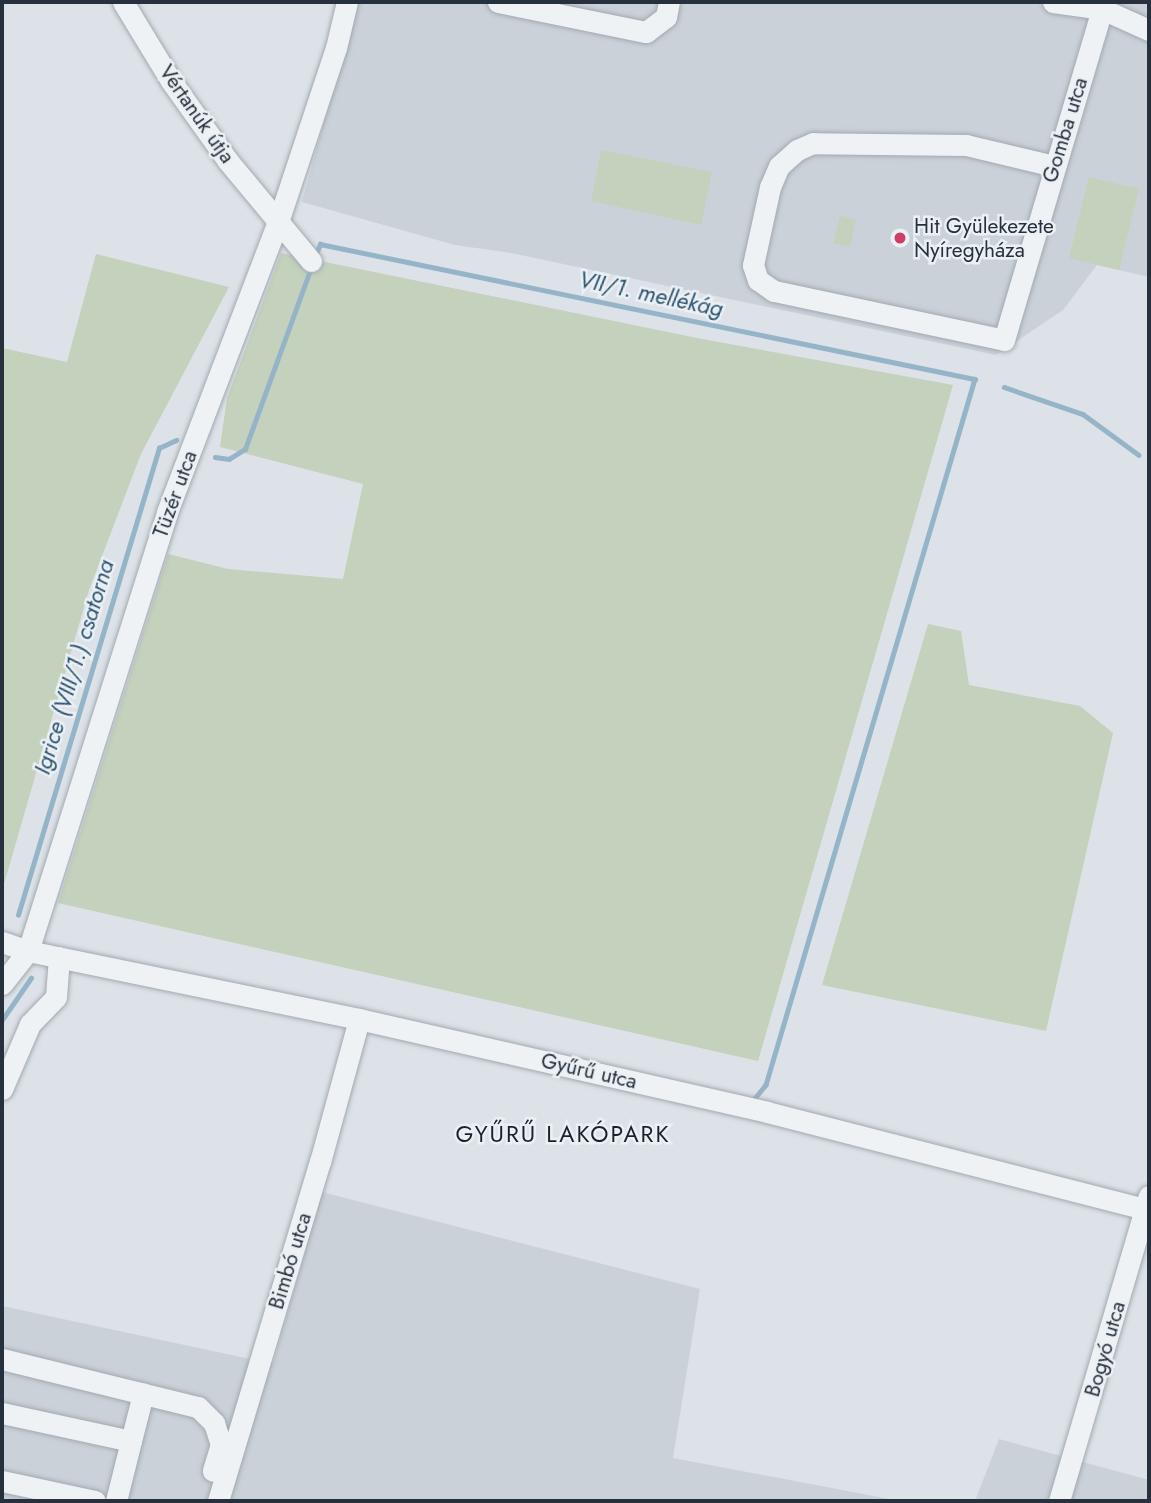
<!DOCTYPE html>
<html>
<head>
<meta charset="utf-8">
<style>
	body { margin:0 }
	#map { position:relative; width:1151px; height:1503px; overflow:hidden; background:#dce2e7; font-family:Jost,sans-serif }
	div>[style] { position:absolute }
	.built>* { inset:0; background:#cad1d9 }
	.green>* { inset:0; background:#c4d1bd }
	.stream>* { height:4.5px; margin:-2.25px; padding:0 2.25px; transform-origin:2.25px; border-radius:2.25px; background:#96b4c8 }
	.roads { filter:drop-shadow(0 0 2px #a2a9b1) drop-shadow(0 0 2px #a2a9b1) }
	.minor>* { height:21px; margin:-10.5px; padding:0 10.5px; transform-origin:10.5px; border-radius:10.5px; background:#eff2f5 }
	.dots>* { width:19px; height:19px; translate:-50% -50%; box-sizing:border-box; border:4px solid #ebf0f4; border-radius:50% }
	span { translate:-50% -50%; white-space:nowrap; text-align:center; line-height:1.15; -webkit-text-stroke:5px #ebf0f4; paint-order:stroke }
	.street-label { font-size:21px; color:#26313d }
	.poi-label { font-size:21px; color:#26313d }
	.left { translate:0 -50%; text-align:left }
	.water-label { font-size:23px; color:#2f5572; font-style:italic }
	.neighbourhood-label { font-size:23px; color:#18222e; letter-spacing:2px }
	.frame { position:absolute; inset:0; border:4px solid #26313d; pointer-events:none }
</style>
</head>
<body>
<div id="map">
	<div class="built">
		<i style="clip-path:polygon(357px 2px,1149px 2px,1149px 277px,1097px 265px,1063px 310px,996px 355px,511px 253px,455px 245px,302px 202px)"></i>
		<i style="clip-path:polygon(322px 1192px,700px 1289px,673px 1458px,900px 1501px,2px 1501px,2px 1306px,273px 1364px)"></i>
		<i style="clip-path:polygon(999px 1439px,1149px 1480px,1149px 1501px,975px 1501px)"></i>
	</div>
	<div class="green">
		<i style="clip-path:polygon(601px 150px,712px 172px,701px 225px,591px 201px)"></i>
		<i style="clip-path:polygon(1089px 177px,1139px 189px,1119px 270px,1069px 258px)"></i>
		<i style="clip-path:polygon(840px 216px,856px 219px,850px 247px,833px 243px)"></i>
		<i style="clip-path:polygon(281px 253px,702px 339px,953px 385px,758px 1061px,58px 903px,168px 554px,228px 569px,343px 579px,363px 484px,220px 447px,227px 398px)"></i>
		<i style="clip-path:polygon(96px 254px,229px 287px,141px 454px,89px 590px,2px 891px,2px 348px,67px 362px)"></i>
		<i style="clip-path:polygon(928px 624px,961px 631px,969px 685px,1080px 706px,1113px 733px,1046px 1031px,822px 985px)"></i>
	</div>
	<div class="stream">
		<i style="left:315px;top:256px;width:13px;rotate:-67deg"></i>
		<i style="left:320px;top:244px;width:669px;rotate:11.65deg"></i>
		<i style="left:975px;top:379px;width:736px;rotate:106.49deg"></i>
		<i style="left:766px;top:1085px;width:19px;rotate:129deg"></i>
		<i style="left:1004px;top:387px;width:83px;rotate:18.9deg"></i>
		<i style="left:1083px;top:414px;width:69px;rotate:36.2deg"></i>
		<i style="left:215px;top:457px;width:14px;rotate:8deg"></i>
		<i style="left:229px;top:459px;width:19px;rotate:-32deg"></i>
		<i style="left:245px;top:449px;width:193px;rotate:-70deg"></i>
		<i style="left:18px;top:915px;width:488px;rotate:-73.2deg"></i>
		<i style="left:159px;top:448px;width:19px;rotate:-25deg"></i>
		<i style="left:2px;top:1020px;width:51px;rotate:-55.4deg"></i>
	</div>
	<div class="roads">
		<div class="minor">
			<i style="left:123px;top:2px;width:92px;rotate:58.7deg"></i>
			<i style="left:171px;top:81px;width:98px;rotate:54.5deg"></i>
			<i style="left:228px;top:161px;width:130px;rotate:50.3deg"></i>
			<i style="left:498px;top:2px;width:151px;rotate:11.5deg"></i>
			<i style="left:646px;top:32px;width:25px;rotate:-37deg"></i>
			<i style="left:666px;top:17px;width:15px;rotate:-79deg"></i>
			<i style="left:1053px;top:2px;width:49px;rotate:8.1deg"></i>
			<i style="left:1102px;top:9px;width:51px;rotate:24.1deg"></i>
			<i style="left:1054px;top:166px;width:90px;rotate:-166.6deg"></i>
			<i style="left:966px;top:145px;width:153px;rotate:-179.3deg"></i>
			<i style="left:813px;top:143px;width:17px;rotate:156deg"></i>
			<i style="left:797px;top:150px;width:24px;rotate:138deg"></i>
			<i style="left:779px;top:166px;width:23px;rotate:113deg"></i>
			<i style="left:770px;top:187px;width:80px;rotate:102.3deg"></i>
			<i style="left:753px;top:265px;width:16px;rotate:72deg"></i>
			<i style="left:758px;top:280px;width:19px;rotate:35deg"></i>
			<i style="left:774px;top:291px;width:235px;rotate:12deg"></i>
			<i style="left:1004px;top:340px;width:352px;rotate:-73.5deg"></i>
			<i style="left:2px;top:942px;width:28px;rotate:19deg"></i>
			<i style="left:28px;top:951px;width:338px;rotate:11.6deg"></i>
			<i style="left:359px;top:1019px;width:418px;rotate:12.8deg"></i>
			<i style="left:767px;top:1112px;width:391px;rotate:14.4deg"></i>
			<i style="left:2px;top:984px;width:42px;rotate:-51.8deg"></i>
			<i style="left:28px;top:951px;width:460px;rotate:-72.4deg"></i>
			<i style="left:167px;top:512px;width:311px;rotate:-69.1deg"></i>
			<i style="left:278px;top:222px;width:183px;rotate:-71.6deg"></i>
			<i style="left:336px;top:48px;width:47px;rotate:-76.6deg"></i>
			<i style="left:2px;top:1089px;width:71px;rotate:-66.7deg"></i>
			<i style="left:30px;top:1024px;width:37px;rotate:-46deg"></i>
			<i style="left:56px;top:997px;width:40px;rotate:-85.7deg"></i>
			<i style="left:2px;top:1359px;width:202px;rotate:13.8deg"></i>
			<i style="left:198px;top:1407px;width:23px;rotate:45deg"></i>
			<i style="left:214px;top:1423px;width:22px;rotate:72deg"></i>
			<i style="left:221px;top:1444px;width:28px;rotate:107deg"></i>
			<i style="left:2px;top:1413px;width:132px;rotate:12.2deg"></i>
			<i style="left:131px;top:1441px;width:49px;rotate:-75.7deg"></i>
			<i style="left:2px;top:1481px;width:95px;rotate:12.1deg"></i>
			<i style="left:116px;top:1501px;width:62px;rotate:-76deg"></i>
			<i style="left:218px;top:1501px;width:354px;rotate:-73.3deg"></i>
			<i style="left:320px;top:1162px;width:148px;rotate:-74.7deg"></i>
			<i style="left:1059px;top:1501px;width:318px;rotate:-73.6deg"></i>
		</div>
	</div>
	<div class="dots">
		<i style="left:900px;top:238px;background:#d03d65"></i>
	</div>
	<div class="street-label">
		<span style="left:197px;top:114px;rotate:55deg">Vértanúk útja</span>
		<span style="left:1065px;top:130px;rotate:-73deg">Gomba utca</span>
		<span style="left:175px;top:494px;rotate:-70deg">Tüzér utca</span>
		<span style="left:589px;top:1071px;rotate:13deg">Gyűrű utca</span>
		<span style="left:290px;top:1261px;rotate:-73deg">Bimbó utca</span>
		<span style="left:1105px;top:1349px;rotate:-74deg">Bogyó utca</span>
	</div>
	<div class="poi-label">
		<span class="left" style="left:914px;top:238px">Hit Gyülekezete<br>Nyíregyháza</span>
	</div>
	<div class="water-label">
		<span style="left:651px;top:294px;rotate:12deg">VII/1. mellékág</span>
		<span style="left:74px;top:667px;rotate:-73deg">Igrice (VIII/1.) csatorna</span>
	</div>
	<div class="neighbourhood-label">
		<span style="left:563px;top:1134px">GYŰRŰ LAKÓPARK</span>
	</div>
	<div class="frame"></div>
</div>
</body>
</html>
